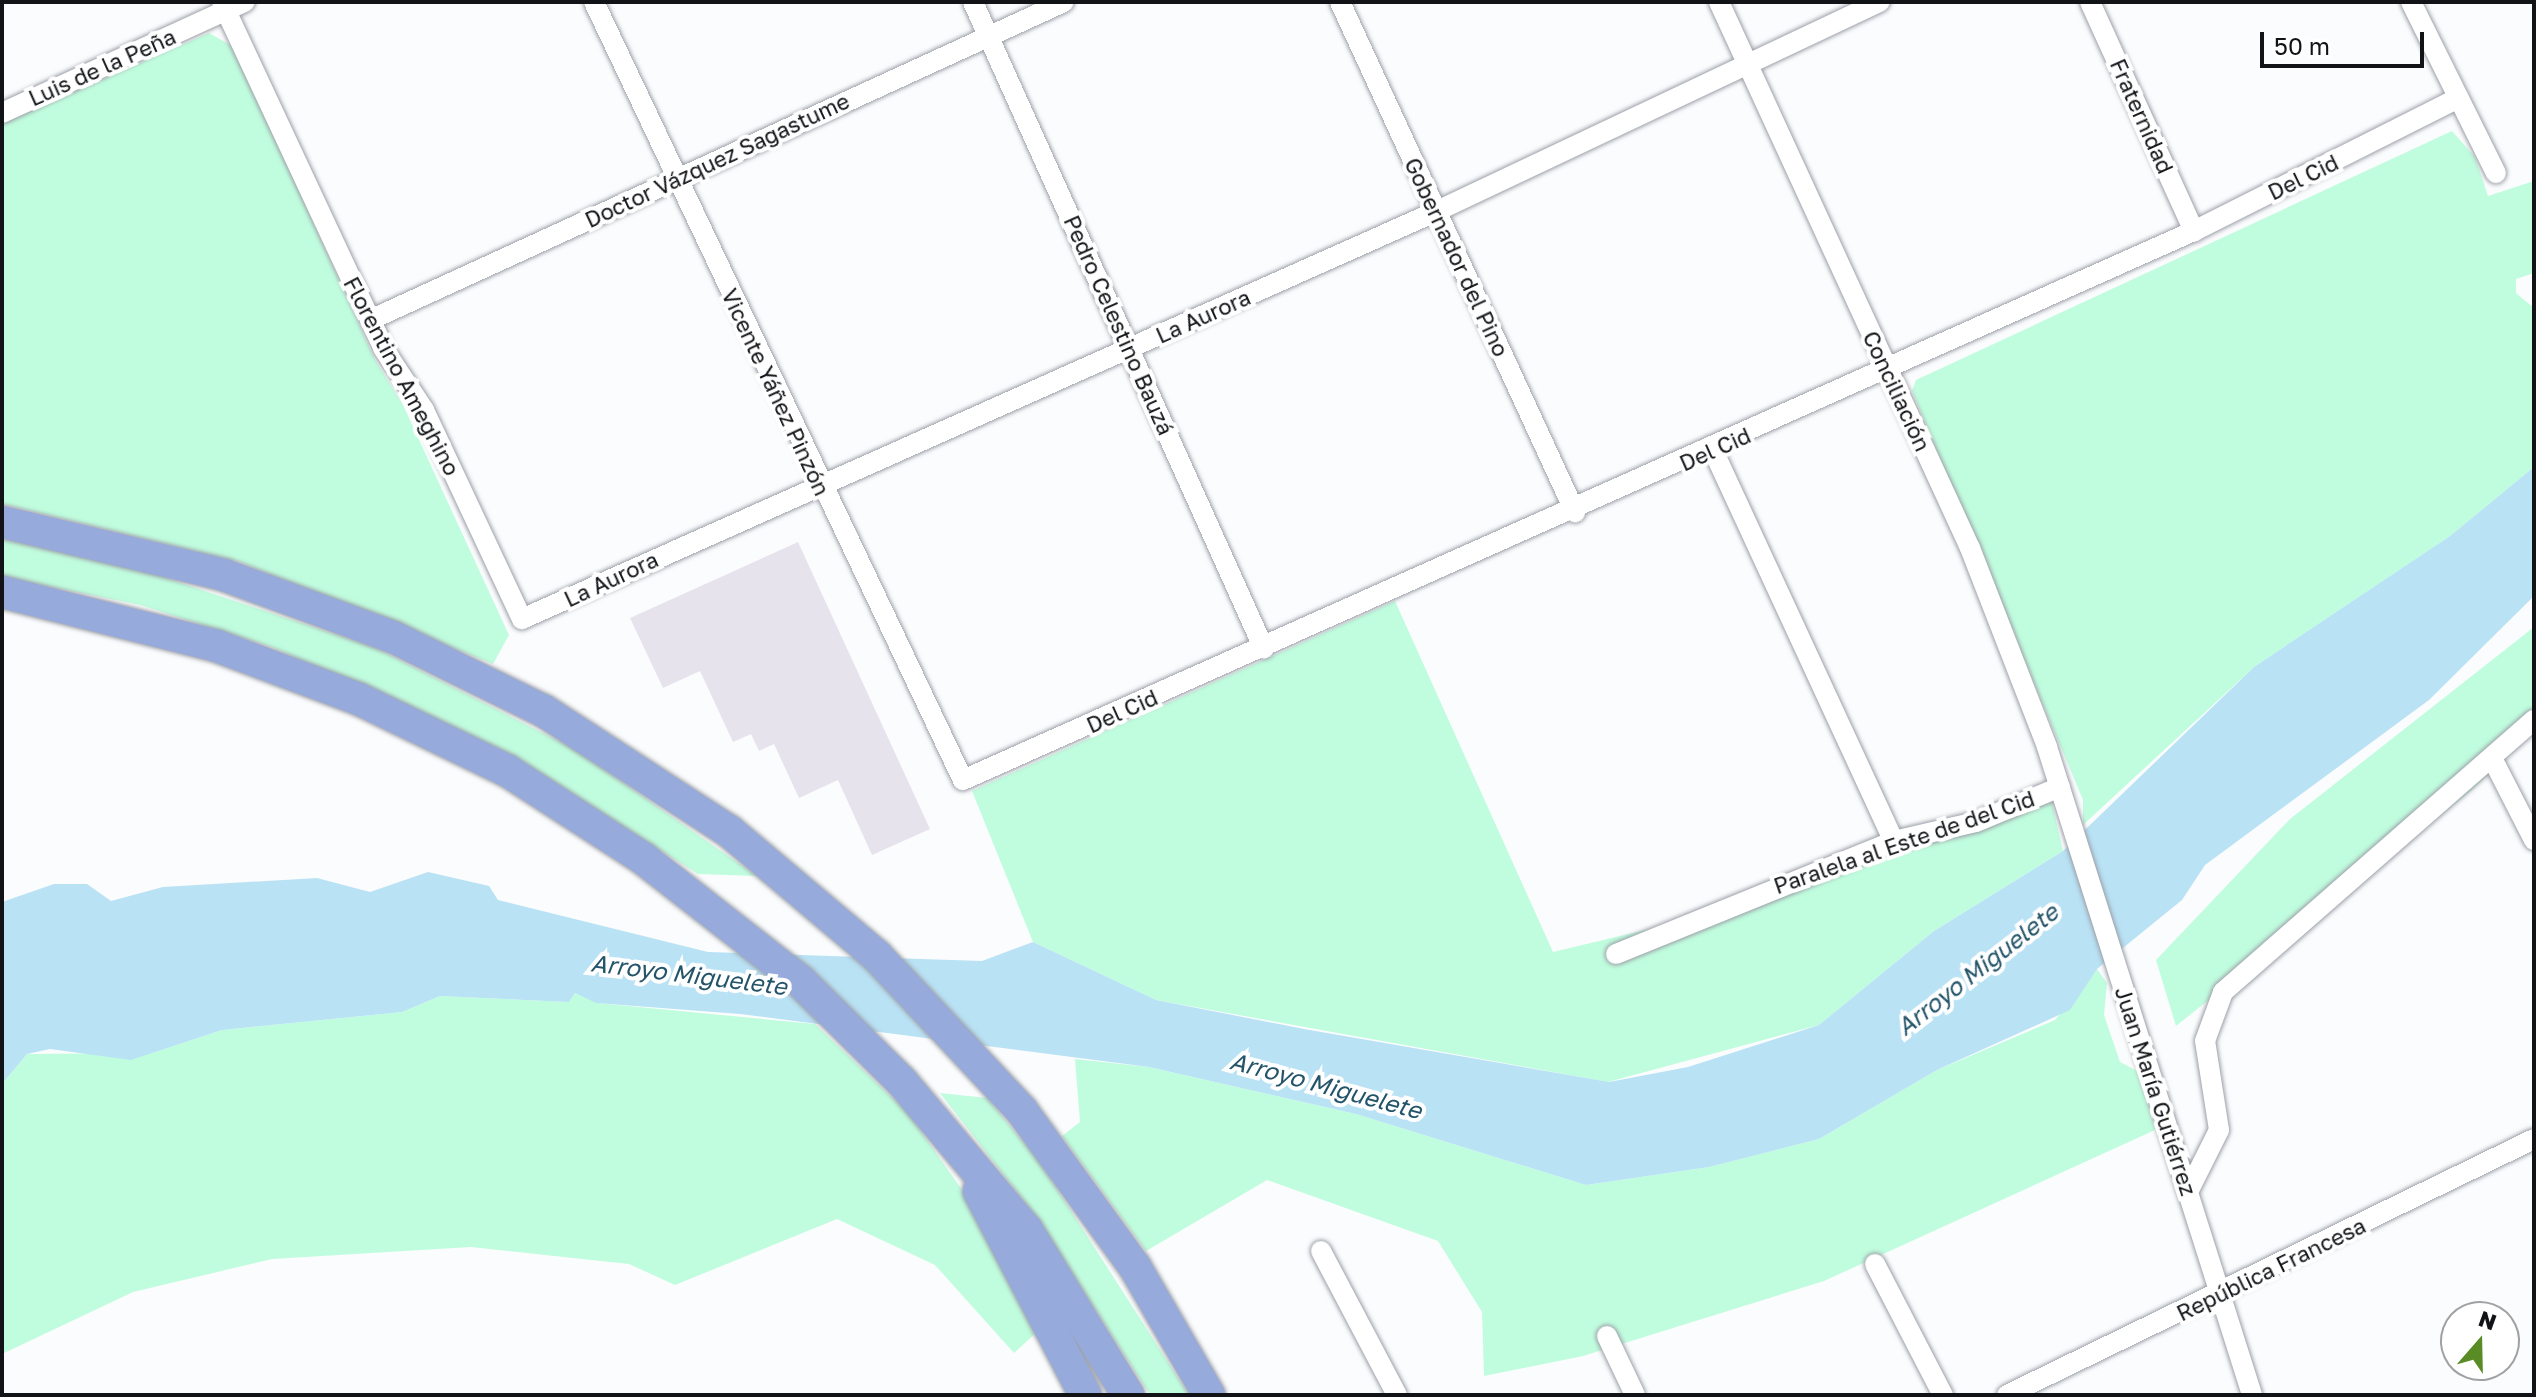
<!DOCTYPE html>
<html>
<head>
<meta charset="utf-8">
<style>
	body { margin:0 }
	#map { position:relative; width:2536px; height:1397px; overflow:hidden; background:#fbfcfd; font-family:"Golos Text",sans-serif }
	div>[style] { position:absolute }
	.green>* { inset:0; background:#c0fdde }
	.water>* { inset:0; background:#b9e2f5 }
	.building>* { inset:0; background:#e6e3ed }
	.roads { filter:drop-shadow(0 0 2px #9ca0a9) drop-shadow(0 0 2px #9ca0a9) }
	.minor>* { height:20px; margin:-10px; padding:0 10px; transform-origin:10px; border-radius:10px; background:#fff }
	.trunk>* { height:32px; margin:-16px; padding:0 16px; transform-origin:16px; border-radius:16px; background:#96aadc }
	span { translate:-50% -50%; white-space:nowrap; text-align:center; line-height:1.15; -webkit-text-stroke:8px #fff; paint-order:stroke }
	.street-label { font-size:22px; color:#111316 }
	.water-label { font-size:24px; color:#235469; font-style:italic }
	.frame { position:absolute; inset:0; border:4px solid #111316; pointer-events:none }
	.north { position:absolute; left:2440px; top:1301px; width:80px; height:80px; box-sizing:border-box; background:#fff; border:2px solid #a0a1a2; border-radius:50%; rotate:20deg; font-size:22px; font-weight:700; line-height:32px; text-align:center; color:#111316 }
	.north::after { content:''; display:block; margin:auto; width:28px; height:36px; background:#598c24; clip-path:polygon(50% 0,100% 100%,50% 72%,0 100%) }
	.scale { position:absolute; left:2260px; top:32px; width:164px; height:36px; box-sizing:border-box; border:4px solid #111316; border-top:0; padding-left:10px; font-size:24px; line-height:28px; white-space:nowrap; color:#111316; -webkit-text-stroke:6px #fff; paint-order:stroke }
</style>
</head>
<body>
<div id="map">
	<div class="green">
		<i style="clip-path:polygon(209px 33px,234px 47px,374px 358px,403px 405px,509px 635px,493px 664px,240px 562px,2px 504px,2px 123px)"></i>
		<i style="clip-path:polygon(2452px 131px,2475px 157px,2488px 196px,2534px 181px,2534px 273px,2516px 279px,2516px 293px,2534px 308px,2534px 467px,2450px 536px,2254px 667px,2083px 825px,2083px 800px,1912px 391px,1916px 380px)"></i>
		<i style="clip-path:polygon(2px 539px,124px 564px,376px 648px,576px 750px,757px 876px,698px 874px,500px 749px,272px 647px,140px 605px,2px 577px)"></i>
		<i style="clip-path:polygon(1395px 601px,1553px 952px,1737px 908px,2051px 799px,2063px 851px,1934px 931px,1819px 1025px,1608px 1082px,1156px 1000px,1033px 942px,972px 791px)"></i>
		<i style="clip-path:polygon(2534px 627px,2534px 728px,2472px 790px,2176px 1026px,2156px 960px,2290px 819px)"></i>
		<i style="clip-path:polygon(2097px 969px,2107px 983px,2104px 1015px,2120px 1062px,2139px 1072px,2155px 1130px,1824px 1281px,1583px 1356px,1484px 1376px,1482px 1312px,1438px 1241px,1267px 1180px,1146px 1251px,1062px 1136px,1080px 1122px,1075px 1059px,1149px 1067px,1356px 1114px,1586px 1185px,1709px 1167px,1819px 1139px,1937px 1070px,2055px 1020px)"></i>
		<i style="clip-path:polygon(575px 993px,597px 1003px,815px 1024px,908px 1113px,979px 1214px,1040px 1329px,1014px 1353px,935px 1265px,837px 1219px,675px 1285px,629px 1264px,471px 1247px,272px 1259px,133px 1292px,2px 1354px,2px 1084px,27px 1054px,152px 1053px,222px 1030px,402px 1012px,440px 996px,569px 1002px)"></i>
		<i style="clip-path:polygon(940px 1093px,987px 1098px,1039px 1161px,1189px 1395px,1150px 1395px,1035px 1215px)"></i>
	</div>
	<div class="water">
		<i style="clip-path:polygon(2534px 467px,2534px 596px,2429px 700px,2205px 865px,2182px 900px,2097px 969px,2070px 1010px,1937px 1070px,1819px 1139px,1709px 1167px,1586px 1185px,1356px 1114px,1149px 1067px,740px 1014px,596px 1003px,575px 993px,569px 1002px,440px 996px,402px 1012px,222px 1030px,131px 1060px,50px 1049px,27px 1054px,2px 1084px,2px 902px,54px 884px,87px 884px,111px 901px,163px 887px,317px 878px,370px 892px,428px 872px,489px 886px,498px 900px,708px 952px,982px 961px,1033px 942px,1156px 1000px,1304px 1029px,1609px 1082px,1688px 1067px,1819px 1025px,1934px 931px,2063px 851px,2254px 667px,2450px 536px)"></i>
	</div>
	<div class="building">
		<i style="clip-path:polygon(798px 542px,930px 829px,872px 855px,838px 780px,799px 798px,774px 744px,759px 751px,751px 734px,733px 742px,700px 671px,663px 688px,630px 618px)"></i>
	</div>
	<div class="roads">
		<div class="minor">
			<i style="left:222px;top:2px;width:382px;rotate:65deg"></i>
			<i style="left:383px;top:348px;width:74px;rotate:56.5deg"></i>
			<i style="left:424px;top:410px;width:231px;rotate:64.9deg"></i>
			<i style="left:522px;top:619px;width:1000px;rotate:-24.03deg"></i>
			<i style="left:1435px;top:212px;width:492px;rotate:-25.3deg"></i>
			<i style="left:594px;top:2px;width:861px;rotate:64.63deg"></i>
			<i style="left:963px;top:780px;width:1348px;rotate:-24.04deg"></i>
			<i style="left:2194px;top:231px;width:296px;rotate:-26.7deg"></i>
			<i style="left:973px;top:2px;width:709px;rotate:65.78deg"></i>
			<i style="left:1340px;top:2px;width:562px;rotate:65.26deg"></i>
			<i style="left:1719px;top:2px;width:601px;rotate:65.31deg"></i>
			<i style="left:1970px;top:548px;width:213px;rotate:68.8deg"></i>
			<i style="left:2047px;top:747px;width:680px;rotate:72.44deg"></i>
			<i style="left:2090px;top:2px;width:252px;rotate:65.6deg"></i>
			<i style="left:2411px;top:2px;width:191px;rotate:63.6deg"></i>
			<i style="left:2px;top:113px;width:267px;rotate:-24.6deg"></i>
			<i style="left:370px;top:320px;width:763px;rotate:-24.62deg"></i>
			<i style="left:1713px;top:450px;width:431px;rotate:65.2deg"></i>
			<i style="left:2492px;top:758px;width:92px;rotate:62.9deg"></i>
			<i style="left:1616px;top:954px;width:300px;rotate:-22.1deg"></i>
			<i style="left:1894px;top:841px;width:84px;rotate:-13deg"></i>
			<i style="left:1976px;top:822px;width:91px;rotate:-22.6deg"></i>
			<i style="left:2188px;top:1192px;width:69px;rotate:-63.4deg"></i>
			<i style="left:2219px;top:1130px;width:90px;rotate:-98.9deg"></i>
			<i style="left:2205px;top:1041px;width:52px;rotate:-69.8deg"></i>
			<i style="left:2223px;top:992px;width:413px;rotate:-41.2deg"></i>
			<i style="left:1321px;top:1251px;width:163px;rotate:62.2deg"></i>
			<i style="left:1875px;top:1264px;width:148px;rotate:62.6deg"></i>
			<i style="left:1607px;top:1336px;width:65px;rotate:64.6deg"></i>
			<i style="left:2007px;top:1395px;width:586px;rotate:-25.91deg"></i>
		</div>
		<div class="trunk">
			<i style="left:2px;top:522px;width:228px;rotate:13.4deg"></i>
			<i style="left:224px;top:575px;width:182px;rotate:20.2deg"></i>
			<i style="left:395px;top:638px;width:166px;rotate:26.1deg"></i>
			<i style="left:544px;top:711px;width:221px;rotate:33deg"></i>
			<i style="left:729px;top:831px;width:194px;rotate:40.2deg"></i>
			<i style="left:877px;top:956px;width:212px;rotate:46.9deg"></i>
			<i style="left:1022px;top:1111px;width:193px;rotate:54.1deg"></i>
			<i style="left:1135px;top:1267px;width:148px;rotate:60deg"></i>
			<i style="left:2px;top:592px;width:222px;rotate:14.1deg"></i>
			<i style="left:217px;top:646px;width:152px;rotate:20.5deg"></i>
			<i style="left:359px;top:699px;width:165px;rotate:25.8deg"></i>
			<i style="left:508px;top:771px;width:162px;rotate:32.9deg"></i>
			<i style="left:644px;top:859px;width:198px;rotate:38deg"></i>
			<i style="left:800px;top:981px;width:144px;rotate:44.7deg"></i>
			<i style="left:902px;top:1082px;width:192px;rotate:49.9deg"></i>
			<i style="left:1026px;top:1229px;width:195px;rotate:58.4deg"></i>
			<i style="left:979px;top:1191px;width:230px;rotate:62.5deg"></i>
		</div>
	</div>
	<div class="street-label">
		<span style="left:102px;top:67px;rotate:-24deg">Luis de la Peña</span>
		<span style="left:2142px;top:116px;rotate:66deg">Fraternidad</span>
		<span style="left:717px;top:160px;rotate:-25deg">Doctor Vázquez Sagastume</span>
		<span style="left:2303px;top:177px;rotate:-26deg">Del Cid</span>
		<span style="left:1457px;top:257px;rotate:65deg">Gobernador del Pino</span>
		<span style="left:1203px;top:316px;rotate:-24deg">La Aurora</span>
		<span style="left:1119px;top:325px;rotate:66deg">Pedro Celestino Bauzá</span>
		<span style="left:402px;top:376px;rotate:62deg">Florentino Ameghino</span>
		<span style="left:1897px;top:391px;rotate:65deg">Conciliación</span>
		<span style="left:776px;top:392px;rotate:65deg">Vicente Yáñez Pinzón</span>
		<span style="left:1715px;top:449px;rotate:-24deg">Del Cid</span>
		<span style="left:611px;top:579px;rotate:-25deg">La Aurora</span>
		<span style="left:1122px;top:711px;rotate:-24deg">Del Cid</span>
		<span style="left:1904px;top:842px;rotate:-19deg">Paralela al Este de del Cid</span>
		<span style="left:2156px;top:1091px;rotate:72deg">Juan María Gutiérrez</span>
		<span style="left:2271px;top:1269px;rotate:-26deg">República Francesa</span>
	</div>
	<div class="water-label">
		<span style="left:1977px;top:969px;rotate:-38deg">Arroyo Miguelete</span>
		<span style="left:689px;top:974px;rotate:7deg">Arroyo Miguelete</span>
		<span style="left:1326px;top:1085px;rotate:15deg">Arroyo Miguelete</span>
	</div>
	<div class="frame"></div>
	<div class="north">N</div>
	<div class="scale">50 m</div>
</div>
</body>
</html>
